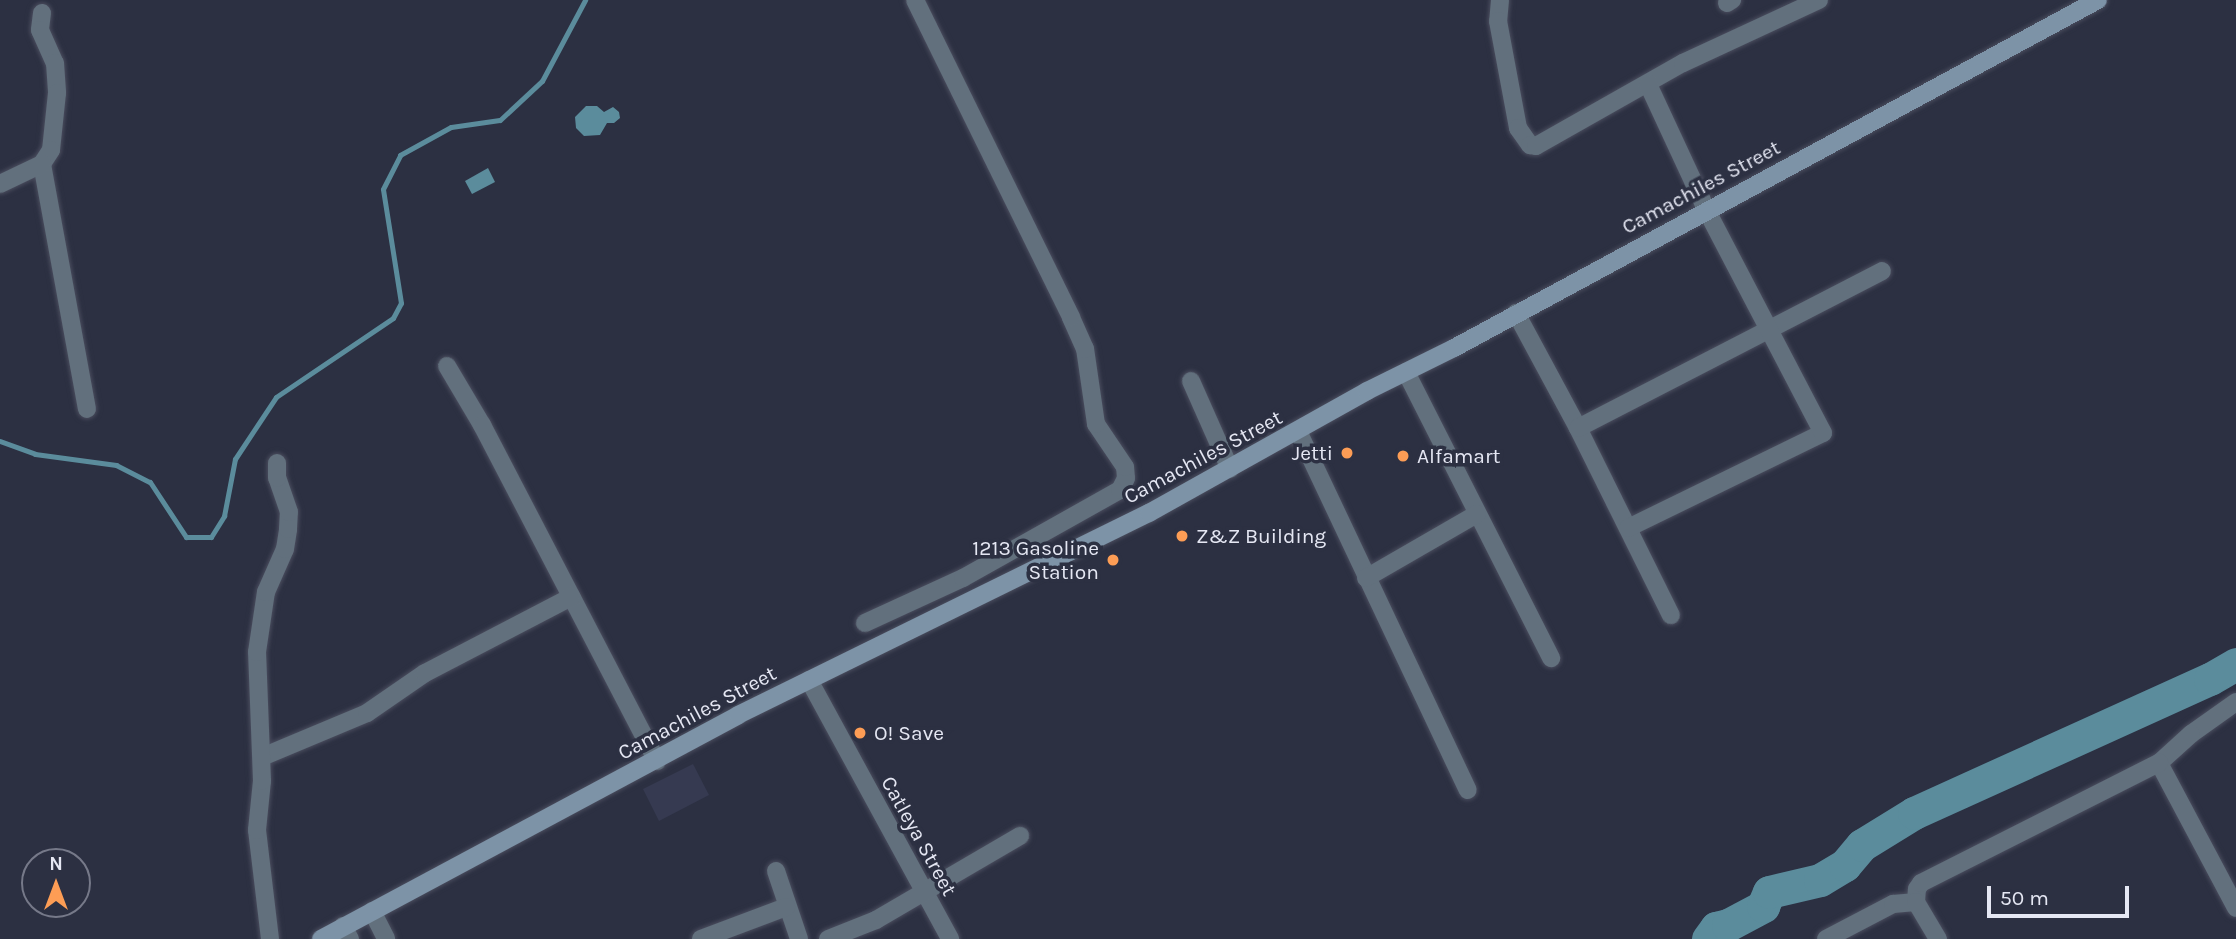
<!DOCTYPE html>
<html>
<head>
<meta charset="utf-8">
<style>
	body { margin:0 }
	#map { position:relative; width:2236px; height:939px; overflow:hidden; background:#2c3042; font-family:Karla,sans-serif }
	div>[style] { position:absolute }
	.built>* { inset:0; background:#363a51 }
	.water>* { inset:0; background:#5b8c9c }
	.stream>* { height:5px; margin:-2.5px; padding:0 2.5px; transform-origin:2.5px; border-radius:2.5px; background:#5b8c9c }
	.river>* { height:33px; margin:-16.5px; padding:0 16.5px; transform-origin:16.5px; border-radius:16.5px; background:#5b8c9c }
	.roads { filter:drop-shadow(0 0 2px #4a4d5e) drop-shadow(0 0 2px #4a4d5e) }
	.street>* { height:18px; margin:-9px; padding:0 9px; transform-origin:9px; border-radius:9px; background:#62707d }
	.secondary>* { height:18px; margin:-9px; padding:0 9px; transform-origin:9px; border-radius:9px; background:#7d93a7 }
	.dots>* { width:19px; height:19px; translate:-50% -50%; box-sizing:border-box; border:4px solid #2c3042; border-radius:50% }
	span { translate:-50% -50%; white-space:nowrap; text-align:center; line-height:1.15; -webkit-text-stroke:7px #2c3042; paint-order:stroke }
	.street-label { font-size:21px; color:#e5e7f3 }
	.poi-label { font-size:21px; color:#e5e7f3 }
	.right { translate:-100% -50%; text-align:right }
	.left { translate:0 -50%; text-align:left }
	.north { position:absolute; left:21px; top:848px; width:70px; height:70px; box-sizing:border-box; background:#2c3042; border:2px solid #767989; border-radius:50%; rotate:0deg; font-size:19px; font-weight:700; line-height:28px; text-align:center; color:#e5e7f3 }
	.north::after { content:''; display:block; margin:auto; width:24px; height:32px; background:#fd9d55; clip-path:polygon(50% 0,100% 100%,50% 72%,0 100%) }
	.scale { position:absolute; left:1987px; top:886px; width:142px; height:32px; box-sizing:border-box; border:4px solid #e5e7f3; border-top:0; padding-left:9px; font-size:21px; line-height:24px; white-space:nowrap; color:#e5e7f3; -webkit-text-stroke:5px #2c3042; paint-order:stroke }
</style>
</head>
<body>
<div id="map">
	<div class="built">
		<i style="clip-path:polygon(693px 764px,709px 795px,659px 821px,643px 789px)"></i>
	</div>
	<div class="water">
		<i style="clip-path:polygon(586px 106px,597px 106px,604px 112px,613px 107px,619px 112px,620px 118px,614px 123px,607px 123px,600px 135px,584px 136px,576px 128px,575px 117px)"></i>
		<i style="clip-path:polygon(488px 168px,495px 182px,472px 194px,465px 181px)"></i>
	</div>
	<div class="stream">
		<i style="left:0;top:441px;width:37px;rotate:20deg"></i>
		<i style="left:35px;top:454px;width:82px;rotate:7.7deg"></i>
		<i style="left:116px;top:465px;width:38px;rotate:27deg"></i>
		<i style="left:150px;top:482px;width:66px;rotate:56.8deg"></i>
		<i style="left:186px;top:537px;width:25px"></i>
		<i style="left:211px;top:537px;width:25px;rotate:-58deg"></i>
		<i style="left:224px;top:516px;width:58px;rotate:-79.1deg"></i>
		<i style="left:235px;top:459px;width:74px;rotate:-56.5deg"></i>
		<i style="left:276px;top:397px;width:141px;rotate:-34deg"></i>
		<i style="left:393px;top:318px;width:17px;rotate:-62deg"></i>
		<i style="left:401px;top:303px;width:115px;rotate:-99deg"></i>
		<i style="left:383px;top:189px;width:38px;rotate:-63deg"></i>
		<i style="left:400px;top:155px;width:58px;rotate:-28.8deg"></i>
		<i style="left:451px;top:127px;width:49px;rotate:-8.1deg"></i>
		<i style="left:500px;top:120px;width:57px;rotate:-42.9deg"></i>
		<i style="left:542px;top:81px;width:92px;rotate:-62deg"></i>
	</div>
	<div class="river">
		<i style="left:1708px;top:939px;width:14px;rotate:-54deg"></i>
		<i style="left:1716px;top:928px;width:12px;rotate:-14deg"></i>
		<i style="left:1728px;top:925px;width:40px;rotate:-28deg"></i>
		<i style="left:1763px;top:906px;width:15px;rotate:-67deg"></i>
		<i style="left:1769px;top:892px;width:52px;rotate:-13.2deg"></i>
		<i style="left:1820px;top:880px;width:29px;rotate:-31deg"></i>
		<i style="left:1845px;top:865px;width:26px;rotate:-50deg"></i>
		<i style="left:1862px;top:845px;width:61px;rotate:-31.6deg"></i>
		<i style="left:1914px;top:813px;width:325px;rotate:-24.4deg"></i>
		<i style="left:2210px;top:679px;width:30px;rotate:-30deg"></i>
	</div>
	<div class="roads">
		<div class="street">
			<i style="left:1500px;top:0;width:21px;rotate:95deg"></i>
			<i style="left:1498px;top:21px;width:109px;rotate:79.4deg"></i>
			<i style="left:1518px;top:128px;width:21px;rotate:55deg"></i>
			<i style="left:1530px;top:145px;width:6px;rotate:9deg"></i>
			<i style="left:1536px;top:146px;width:169px;rotate:-29.5deg"></i>
			<i style="left:1683px;top:63px;width:150px;rotate:-24.9deg"></i>
			<i style="left:1727px;top:3px;width:6px;rotate:-31deg"></i>
			<i style="left:42px;top:13px;width:17px;rotate:97deg"></i>
			<i style="left:40px;top:30px;width:36px;rotate:66deg"></i>
			<i style="left:55px;top:63px;width:30px;rotate:86deg"></i>
			<i style="left:57px;top:93px;width:57px;rotate:96deg"></i>
			<i style="left:51px;top:150px;width:17px;rotate:123deg"></i>
			<i style="left:42px;top:164px;width:249px;rotate:79.6deg"></i>
			<i style="left:0;top:184px;width:47px;rotate:-25.5deg"></i>
			<i style="left:1516px;top:313px;width:131px;rotate:61.7deg"></i>
			<i style="left:1578px;top:428px;width:209px;rotate:63.6deg"></i>
			<i style="left:447px;top:366px;width:69px;rotate:59.3deg"></i>
			<i style="left:482px;top:425px;width:379px;rotate:62.5deg"></i>
			<i style="left:1406px;top:372px;width:321px;rotate:63.1deg"></i>
			<i style="left:1191px;top:381px;width:96px;rotate:66.1deg"></i>
			<i style="left:1578px;top:428px;width:342px;rotate:-27.3deg"></i>
			<i style="left:1298px;top:431px;width:397px;rotate:64.7deg"></i>
			<i style="left:1628px;top:528px;width:217px;rotate:-26deg"></i>
			<i style="left:1823px;top:433px;width:253px;rotate:-117.6deg"></i>
			<i style="left:1706px;top:209px;width:138px;rotate:-114.9deg"></i>
			<i style="left:1366px;top:578px;width:128px;rotate:-30deg"></i>
			<i style="left:865px;top:623px;width:108px;rotate:-24.7deg"></i>
			<i style="left:963px;top:578px;width:180px;rotate:-29.3deg"></i>
			<i style="left:1120px;top:490px;width:13px;rotate:-63deg"></i>
			<i style="left:1126px;top:478px;width:11px;rotate:-95deg"></i>
			<i style="left:1125px;top:467px;width:52px;rotate:-124deg"></i>
			<i style="left:1096px;top:424px;width:76px;rotate:-98.3deg"></i>
			<i style="left:1085px;top:349px;width:35px;rotate:-114deg"></i>
			<i style="left:1071px;top:317px;width:353px;rotate:-116.2deg"></i>
			<i style="left:809px;top:680px;width:295px;rotate:61.4deg"></i>
			<i style="left:2236px;top:702px;width:55px;rotate:144.6deg"></i>
			<i style="left:2191px;top:734px;width:43px;rotate:137.8deg"></i>
			<i style="left:2159px;top:763px;width:164px;rotate:62deg"></i>
			<i style="left:262px;top:757px;width:114px;rotate:-22.7deg"></i>
			<i style="left:367px;top:713px;width:70px;rotate:-34.6deg"></i>
			<i style="left:425px;top:673px;width:165px;rotate:-27.5deg"></i>
			<i style="left:776px;top:871px;width:72px;rotate:71.3deg"></i>
			<i style="left:1916px;top:902px;width:13px;rotate:-86deg"></i>
			<i style="left:1917px;top:889px;width:7px;rotate:-56deg"></i>
			<i style="left:1921px;top:883px;width:267px;rotate:-26.8deg"></i>
			<i style="left:372px;top:911px;width:31px;rotate:63deg"></i>
			<i style="left:343px;top:926px;width:15px;rotate:62deg"></i>
			<i style="left:270px;top:939px;width:110px;rotate:-96.8deg"></i>
			<i style="left:257px;top:830px;width:49px;rotate:-84.2deg"></i>
			<i style="left:262px;top:781px;width:129px;rotate:-92.2deg"></i>
			<i style="left:257px;top:652px;width:61px;rotate:-81.5deg"></i>
			<i style="left:266px;top:592px;width:47px;rotate:-66.2deg"></i>
			<i style="left:285px;top:549px;width:20px;rotate:-81deg"></i>
			<i style="left:288px;top:529px;width:17px;rotate:-87deg"></i>
			<i style="left:289px;top:512px;width:36px;rotate:-109deg"></i>
			<i style="left:277px;top:478px;width:15px;rotate:-90deg"></i>
			<i style="left:701px;top:939px;width:91px;rotate:-20.6deg"></i>
			<i style="left:828px;top:939px;width:52px;rotate:-21.6deg"></i>
			<i style="left:876px;top:920px;width:167px;rotate:-30.3deg"></i>
			<i style="left:1826px;top:939px;width:76px;rotate:-27.6deg"></i>
			<i style="left:1893px;top:904px;width:23px;rotate:-5deg"></i>
			<i style="left:1916px;top:902px;width:43px;rotate:59.3deg"></i>
		</div>
		<div class="secondary">
			<i style="left:321px;top:939px;width:473px;rotate:-28.2deg"></i>
			<i style="left:738px;top:715px;width:458px;rotate:-26.2deg"></i>
			<i style="left:1149px;top:513px;width:250px;rotate:-29.2deg"></i>
			<i style="left:1367px;top:391px;width:97px;rotate:-26.3deg"></i>
			<i style="left:1454px;top:348px;width:732px;rotate:-28.39deg"></i>
		</div>
	</div>
	<div class="dots">
		<i style="left:1347px;top:453px;background:#fd9d55"></i>
		<i style="left:1403px;top:456px;background:#fd9d55"></i>
		<i style="left:1182px;top:536px;background:#fd9d55"></i>
		<i style="left:1113px;top:560px;background:#fd9d55"></i>
		<i style="left:860px;top:733px;background:#fd9d55"></i>
	</div>
	<div class="street-label">
		<span style="left:1701px;top:187px;rotate:-28deg">Camachiles Street</span>
		<span style="left:1203px;top:457px;rotate:-28deg">Camachiles Street</span>
		<span style="left:697px;top:713px;rotate:-28deg">Camachiles Street</span>
		<span style="left:919px;top:836px;rotate:61deg">Catleya Street</span>
	</div>
	<div class="poi-label">
		<span class="right" style="left:1333px;top:453px">Jetti</span>
		<span class="left" style="left:1417px;top:456px">Alfamart</span>
		<span class="left" style="left:1196px;top:536px">Z&amp;Z Building</span>
		<span class="right" style="left:1099px;top:560px">1213 Gasoline<br>Station</span>
		<span class="left" style="left:874px;top:733px">O! Save</span>
	</div>
	<div class="north">N</div>
	<div class="scale">50 m</div>
</div>
</body>
</html>
